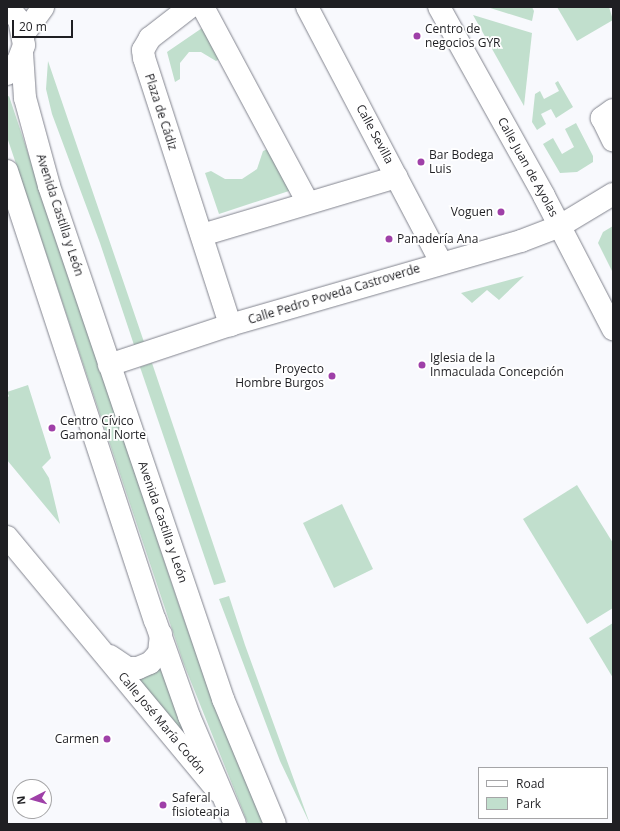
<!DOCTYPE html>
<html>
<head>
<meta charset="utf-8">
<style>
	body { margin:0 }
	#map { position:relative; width:620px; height:831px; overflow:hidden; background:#f8f9fd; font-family:"Open Sans",sans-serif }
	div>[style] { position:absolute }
	.green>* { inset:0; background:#c1dfcd }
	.roads { filter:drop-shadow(0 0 1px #82848e) drop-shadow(0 0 1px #82848e) }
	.minor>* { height:22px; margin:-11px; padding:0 11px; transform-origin:11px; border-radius:11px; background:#fff }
	.secondary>* { height:22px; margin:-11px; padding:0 11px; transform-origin:11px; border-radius:11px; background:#fff }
	.dots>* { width:11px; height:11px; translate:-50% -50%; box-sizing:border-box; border:2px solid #fff; border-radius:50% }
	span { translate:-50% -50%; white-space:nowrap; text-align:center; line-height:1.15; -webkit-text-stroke:3.5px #fff; paint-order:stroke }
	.poi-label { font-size:12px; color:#1f1f23 }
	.left { translate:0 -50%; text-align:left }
	.right { translate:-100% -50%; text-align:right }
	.street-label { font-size:12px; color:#1f1f23 }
	.frame { position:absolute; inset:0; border:8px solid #1f1f23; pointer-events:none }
	.legend { position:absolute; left:478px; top:767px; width:130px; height:52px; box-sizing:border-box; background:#fff; border:1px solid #a5a5a7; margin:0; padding:5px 7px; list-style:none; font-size:12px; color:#1f1f23 }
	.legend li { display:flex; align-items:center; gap:8px; height:20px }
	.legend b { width:20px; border:1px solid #a5a5a7 }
	.north { position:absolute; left:12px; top:779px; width:40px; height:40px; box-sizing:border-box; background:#fff; border:1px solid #a5a5a7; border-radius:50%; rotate:264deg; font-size:11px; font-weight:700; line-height:16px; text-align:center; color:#1f1f23 }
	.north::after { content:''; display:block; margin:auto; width:14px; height:18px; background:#9f40a8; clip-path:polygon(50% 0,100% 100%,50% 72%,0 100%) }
	.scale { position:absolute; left:12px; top:20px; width:61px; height:18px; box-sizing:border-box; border:2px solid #1f1f23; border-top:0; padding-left:5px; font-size:12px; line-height:14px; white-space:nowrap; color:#1f1f23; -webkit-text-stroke:3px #fff; paint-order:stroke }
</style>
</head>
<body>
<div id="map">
	<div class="green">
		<i style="clip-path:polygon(487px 7px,532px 7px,534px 11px,532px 21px)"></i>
		<i style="clip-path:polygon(557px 7px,609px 7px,613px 20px,577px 41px)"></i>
		<i style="clip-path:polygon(473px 15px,532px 33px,524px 106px)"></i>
		<i style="clip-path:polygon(205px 26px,221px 58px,216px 61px,201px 52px,189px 52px,180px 63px,180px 79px,175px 82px,167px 52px)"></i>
		<i style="clip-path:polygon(48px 61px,144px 342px,134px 345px,100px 243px,52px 114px,46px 89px)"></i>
		<i style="clip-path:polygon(558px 81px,573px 107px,556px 118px,551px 109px,541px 114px,546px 124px,537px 130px,532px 122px,535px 94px,540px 91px,544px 99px,559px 91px,555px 83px)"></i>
		<i style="clip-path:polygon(9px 96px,179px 605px,213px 702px,265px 824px,248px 824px,183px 662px,7px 137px,7px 97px)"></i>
		<i style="clip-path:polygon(576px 123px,593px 156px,593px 162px,577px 172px,560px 173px,543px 144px,553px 138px,562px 154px,574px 147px,565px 129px)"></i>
		<i style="clip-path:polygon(270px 148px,292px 190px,219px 214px,205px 173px,211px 171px,225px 179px,242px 179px,257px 169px,263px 151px)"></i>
		<i style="clip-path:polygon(613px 226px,613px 273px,598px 243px,603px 232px)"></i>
		<i style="clip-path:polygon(524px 276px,499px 300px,487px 290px,472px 303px,461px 293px)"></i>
		<i style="clip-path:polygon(152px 363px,226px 582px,214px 585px,140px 367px)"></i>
		<i style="clip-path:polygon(28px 385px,51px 458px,42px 467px,49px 478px,60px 524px,7px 460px,7px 398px,9px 396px,7px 392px)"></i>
		<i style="clip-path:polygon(577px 485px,613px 543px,613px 608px,587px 624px,523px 519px)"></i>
		<i style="clip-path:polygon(342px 504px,373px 569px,334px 588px,303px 523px)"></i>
		<i style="clip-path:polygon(229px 596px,245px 645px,310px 824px,280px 761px,219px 599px)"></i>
		<i style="clip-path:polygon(613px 623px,613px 678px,589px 638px)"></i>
		<i style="clip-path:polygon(161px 669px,195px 754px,133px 680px)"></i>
	</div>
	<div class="roads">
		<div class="minor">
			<i style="left:190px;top:7px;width:51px;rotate:142.2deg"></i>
			<i style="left:150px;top:38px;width:14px;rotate:120deg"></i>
			<i style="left:143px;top:50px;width:8px;rotate:83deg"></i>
			<i style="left:144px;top:58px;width:281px;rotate:72.1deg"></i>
			<i style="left:203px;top:7px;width:222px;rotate:61.8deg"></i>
			<i style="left:307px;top:7px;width:288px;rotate:62.3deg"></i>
			<i style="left:439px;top:7px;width:216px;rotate:60.9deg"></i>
			<i style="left:544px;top:196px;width:150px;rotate:62.6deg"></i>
			<i style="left:613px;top:110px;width:14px;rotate:144deg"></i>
			<i style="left:602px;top:118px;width:25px;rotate:64deg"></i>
			<i style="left:202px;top:235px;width:203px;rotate:-16.6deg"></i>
			<i style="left:109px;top:365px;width:127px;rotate:-18.3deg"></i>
			<i style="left:230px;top:325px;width:303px;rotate:-16.1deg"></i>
			<i style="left:521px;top:241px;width:42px;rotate:-21deg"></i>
			<i style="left:560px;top:226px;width:62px;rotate:-31.1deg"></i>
			<i style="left:7px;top:537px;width:330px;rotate:50.3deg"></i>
			<i style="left:110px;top:656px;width:22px;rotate:34deg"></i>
			<i style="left:128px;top:668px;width:10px"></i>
			<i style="left:138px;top:668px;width:13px;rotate:-23deg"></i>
			<i style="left:150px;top:663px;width:13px;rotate:-48deg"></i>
			<i style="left:159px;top:653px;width:19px;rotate:-84deg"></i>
		</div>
		<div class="secondary">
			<i style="left:23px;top:35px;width:34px;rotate:-54deg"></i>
			<i style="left:22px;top:53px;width:45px;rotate:86.2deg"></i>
			<i style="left:25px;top:98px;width:91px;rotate:74.7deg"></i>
			<i style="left:49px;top:186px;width:542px;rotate:71.26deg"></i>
			<i style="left:223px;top:699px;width:135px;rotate:67.4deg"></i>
			<i style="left:7px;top:74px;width:17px;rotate:-50deg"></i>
			<i style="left:18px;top:61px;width:17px;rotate:-69deg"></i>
			<i style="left:24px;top:45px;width:25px;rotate:-101deg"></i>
			<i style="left:19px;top:20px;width:17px;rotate:-130deg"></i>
			<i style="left:7px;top:171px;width:473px;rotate:71.8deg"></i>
			<i style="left:155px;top:620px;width:102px;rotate:70.5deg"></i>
			<i style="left:189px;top:716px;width:117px;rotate:66.9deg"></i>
		</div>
	</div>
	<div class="dots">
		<i style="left:417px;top:36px;background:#9f40a8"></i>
		<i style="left:421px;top:162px;background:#9f40a8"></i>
		<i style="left:501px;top:212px;background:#9f40a8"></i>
		<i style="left:389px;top:239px;background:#9f40a8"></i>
		<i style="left:422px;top:365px;background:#9f40a8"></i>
		<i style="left:332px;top:376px;background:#9f40a8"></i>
		<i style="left:52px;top:428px;background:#9f40a8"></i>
		<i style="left:107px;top:739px;background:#9f40a8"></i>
		<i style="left:163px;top:805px;background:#9f40a8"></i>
	</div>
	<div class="poi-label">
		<span class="left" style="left:425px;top:36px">Centro de<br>negocios GYR</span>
		<span class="left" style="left:429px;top:162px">Bar Bodega<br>Luis</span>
		<span class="right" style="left:493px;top:212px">Voguen</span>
		<span class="left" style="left:397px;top:239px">Panadería Ana</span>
		<span class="left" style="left:430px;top:365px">Iglesia de la<br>Inmaculada Concepción</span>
		<span class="right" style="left:324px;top:376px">Proyecto<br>Hombre Burgos</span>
		<span class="left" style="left:60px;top:428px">Centro Cívico<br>Gamonal Norte</span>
		<span class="right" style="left:99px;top:739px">Carmen</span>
		<span class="left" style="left:172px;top:805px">Saferal<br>fisioteapia</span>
	</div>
	<div class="street-label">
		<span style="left:161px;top:112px;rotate:72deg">Plaza de Cádiz</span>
		<span style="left:375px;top:134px;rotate:62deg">Calle Sevilla</span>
		<span style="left:528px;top:167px;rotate:61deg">Calle Juan de Ayolas</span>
		<span style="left:60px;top:215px;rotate:72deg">Avenida Castilla y León</span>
		<span style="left:334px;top:294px;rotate:-17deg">Calle Pedro Poveda Castroverde</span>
		<span style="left:163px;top:522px;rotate:71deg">Avenida Castilla y León</span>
		<span style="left:162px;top:723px;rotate:50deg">Calle José María Codón</span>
	</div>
	<div class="frame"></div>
	<ul class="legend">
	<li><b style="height:5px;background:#fff"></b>Road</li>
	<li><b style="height:11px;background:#c1dfcd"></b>Park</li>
	</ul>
	<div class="north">N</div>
	<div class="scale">20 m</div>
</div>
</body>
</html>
